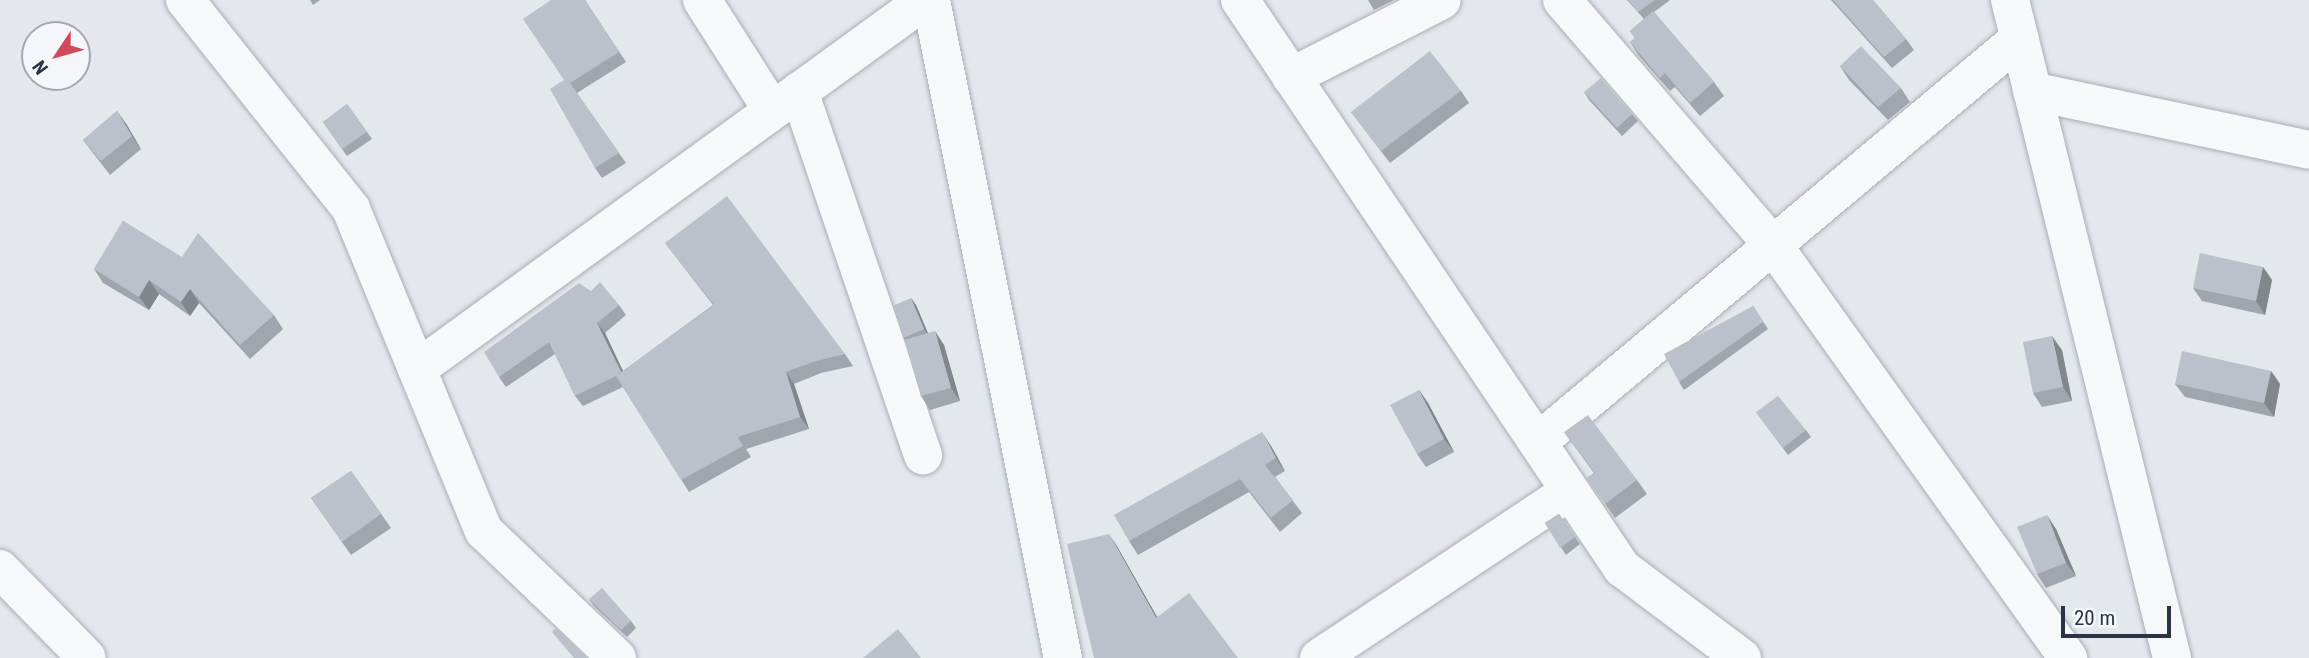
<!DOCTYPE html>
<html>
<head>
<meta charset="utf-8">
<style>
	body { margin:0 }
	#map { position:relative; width:2309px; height:658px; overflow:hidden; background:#e4e7ec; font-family:"Roboto Condensed",sans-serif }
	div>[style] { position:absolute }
	.roads { filter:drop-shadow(0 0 2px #a9aeb7) drop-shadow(0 0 2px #a9aeb7) }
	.minor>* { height:38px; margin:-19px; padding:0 19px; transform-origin:19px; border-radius:19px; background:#f7f8fa }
	.wall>* { inset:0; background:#a1a5ae }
	.shaded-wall>* { inset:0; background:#83868d }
	.building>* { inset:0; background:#bbc0ca }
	span { translate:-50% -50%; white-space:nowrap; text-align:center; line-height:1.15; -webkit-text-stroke:6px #f4f6f9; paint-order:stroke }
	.north { position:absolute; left:21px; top:21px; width:70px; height:70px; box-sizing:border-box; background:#f4f6f9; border:2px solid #a4a8b1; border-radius:50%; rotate:234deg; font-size:19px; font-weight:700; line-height:28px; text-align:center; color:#2b3445 }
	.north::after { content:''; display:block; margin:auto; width:24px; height:32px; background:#d1495b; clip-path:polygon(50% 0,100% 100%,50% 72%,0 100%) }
	.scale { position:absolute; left:2061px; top:606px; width:110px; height:32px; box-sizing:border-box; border:4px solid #2b3445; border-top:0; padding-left:9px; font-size:21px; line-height:24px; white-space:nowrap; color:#2b3445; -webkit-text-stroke:5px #f4f6f9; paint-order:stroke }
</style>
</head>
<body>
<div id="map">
	<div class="roads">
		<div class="minor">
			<i style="left:185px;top:0;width:267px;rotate:51.5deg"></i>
			<i style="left:351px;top:209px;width:348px;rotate:67.6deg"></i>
			<i style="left:484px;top:531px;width:184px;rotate:43.7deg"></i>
			<i style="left:702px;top:0;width:130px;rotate:57.5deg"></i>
			<i style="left:931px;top:0;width:671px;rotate:78.66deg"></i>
			<i style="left:1240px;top:0;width:685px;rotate:56.08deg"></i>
			<i style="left:1622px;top:568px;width:150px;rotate:36.9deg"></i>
			<i style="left:1562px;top:0;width:323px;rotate:49.3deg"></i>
			<i style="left:1773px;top:245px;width:508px;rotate:54.46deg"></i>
			<i style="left:2010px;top:0;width:678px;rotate:76.17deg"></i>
			<i style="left:1291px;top:77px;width:169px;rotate:-27deg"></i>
			<i style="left:799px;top:91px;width:385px;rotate:71.2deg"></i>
			<i style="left:2032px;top:91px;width:283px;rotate:12deg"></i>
			<i style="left:417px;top:369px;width:628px;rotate:-35.99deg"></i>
			<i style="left:1538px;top:442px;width:628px;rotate:-39.96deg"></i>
			<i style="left:0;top:569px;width:124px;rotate:45.7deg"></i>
			<i style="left:1319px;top:658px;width:301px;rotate:-33.6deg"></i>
		</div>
	</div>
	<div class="wall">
		<i style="clip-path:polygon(310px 0,320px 0,313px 5px)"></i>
		<i style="clip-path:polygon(585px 0,626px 62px,577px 93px,626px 163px,602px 178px,595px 168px,564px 80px)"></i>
		<i style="clip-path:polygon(1368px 0,1394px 0,1374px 10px)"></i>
		<i style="clip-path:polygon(1627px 0,1670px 0,1654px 12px,1714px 82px,1724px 96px,1700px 116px,1675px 87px,1670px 91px,1639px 56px,1630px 42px,1635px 38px,1630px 31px,1644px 19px)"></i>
		<i style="clip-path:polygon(1831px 0,1873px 0,1906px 39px,1914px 50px,1892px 68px)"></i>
		<i style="clip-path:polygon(1840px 66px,1901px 88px,1910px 102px,1888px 120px,1849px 80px)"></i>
		<i style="clip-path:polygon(1461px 91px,1469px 103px,1390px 163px,1351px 112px)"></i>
		<i style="clip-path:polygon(1584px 92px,1632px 114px,1638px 121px,1622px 136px,1589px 100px)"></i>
		<i style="clip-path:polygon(347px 104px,372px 139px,347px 156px,323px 122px)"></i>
		<i style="clip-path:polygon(117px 111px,141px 149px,110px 175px,83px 140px)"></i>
		<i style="clip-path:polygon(123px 221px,274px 315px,283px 329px,250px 359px,199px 303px,190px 316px,159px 294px,149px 310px,103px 283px,94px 269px)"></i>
		<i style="clip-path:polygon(665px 243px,845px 354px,853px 366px,821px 373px,794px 384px,809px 429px,746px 449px,751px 457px,689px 492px,623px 387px,583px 406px,575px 396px,555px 354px,506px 387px,499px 377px,591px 291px,619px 305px,626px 315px,605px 333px,623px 371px,713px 305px)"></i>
		<i style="clip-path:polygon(2263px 267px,2272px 280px,2265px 315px,2202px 301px,2193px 288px)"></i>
		<i style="clip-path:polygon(911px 298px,916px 305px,928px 333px,944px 345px,960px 401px,930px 410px,921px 396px,905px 340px,903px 338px)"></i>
		<i style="clip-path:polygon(1753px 306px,1768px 329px,1684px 390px,1679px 382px)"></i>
		<i style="clip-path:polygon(2062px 350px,2072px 401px,2042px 407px,2033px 393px)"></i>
		<i style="clip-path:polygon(2271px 371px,2280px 384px,2274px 417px,2185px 397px,2175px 384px)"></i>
		<i style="clip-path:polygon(1419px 390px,1428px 403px,1454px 452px,1426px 467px,1417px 454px)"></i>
		<i style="clip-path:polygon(1756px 412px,1806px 430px,1811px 437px,1788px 455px)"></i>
		<i style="clip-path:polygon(1564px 432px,1637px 480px,1647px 494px,1615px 518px,1587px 478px,1594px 473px)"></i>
		<i style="clip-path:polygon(1271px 446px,1285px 471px,1275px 477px,1302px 513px,1280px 532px,1249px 492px,1138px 555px,1129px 541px)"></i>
		<i style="clip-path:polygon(351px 471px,391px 528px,351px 555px,311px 498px)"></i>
		<i style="clip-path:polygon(1559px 514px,1580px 544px,1566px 555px,1545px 523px)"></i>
		<i style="clip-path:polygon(2056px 529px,2076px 576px,2046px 588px,2037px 574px)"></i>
		<i style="clip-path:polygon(589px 599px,631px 621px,636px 628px,627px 637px,594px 606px)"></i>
	</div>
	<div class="shaded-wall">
		<i style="clip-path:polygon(117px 111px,127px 125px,141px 149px,132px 136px)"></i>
		<i style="clip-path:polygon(2263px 267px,2272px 280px,2265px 315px,2256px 301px)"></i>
		<i style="clip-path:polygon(149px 280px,159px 294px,149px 310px,139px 297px)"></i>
		<i style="clip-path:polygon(190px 289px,199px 303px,190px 316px,181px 302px)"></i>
		<i style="clip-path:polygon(911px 298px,916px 305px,929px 336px,924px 329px)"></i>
		<i style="clip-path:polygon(597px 323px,605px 333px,629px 384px,622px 373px)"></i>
		<i style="clip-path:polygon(935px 331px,944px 345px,960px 401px,951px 388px)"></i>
		<i style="clip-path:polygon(2052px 336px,2062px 350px,2072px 401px,2063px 387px)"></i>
		<i style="clip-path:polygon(2271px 371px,2280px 384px,2274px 417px,2264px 403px)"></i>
		<i style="clip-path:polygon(786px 372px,794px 384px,809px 429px,800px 417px)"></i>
		<i style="clip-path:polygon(1419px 390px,1428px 403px,1454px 452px,1444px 439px)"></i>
		<i style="clip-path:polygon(1262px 432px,1271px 446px,1285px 471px,1276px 458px)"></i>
		<i style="clip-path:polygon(2047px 515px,2056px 529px,2076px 576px,2066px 563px)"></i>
		<i style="clip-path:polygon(1109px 534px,1117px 546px,1164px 629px,1156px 618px)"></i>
	</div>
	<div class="building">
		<i style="clip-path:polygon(551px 0,585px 0,619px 52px,570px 83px,619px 153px,595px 168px,550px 89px,564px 80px,523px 19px)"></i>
		<i style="clip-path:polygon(1628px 0,1655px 0,1638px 12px)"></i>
		<i style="clip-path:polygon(1833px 0,1873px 0,1906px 39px,1884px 57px)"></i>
		<i style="clip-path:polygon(1653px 11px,1714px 82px,1690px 103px,1665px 73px,1660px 78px,1630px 42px,1635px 38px,1630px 31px)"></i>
		<i style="clip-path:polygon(1861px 46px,1901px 88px,1878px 107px,1840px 66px)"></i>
		<i style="clip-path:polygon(1430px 51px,1461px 91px,1381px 151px,1351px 112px)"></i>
		<i style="clip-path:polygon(1601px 78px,1632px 114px,1617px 128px,1584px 92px)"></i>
		<i style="clip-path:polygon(347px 104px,367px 132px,342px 149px,323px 122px)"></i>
		<i style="clip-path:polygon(117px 111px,132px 136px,101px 161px,83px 140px)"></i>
		<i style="clip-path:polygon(727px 196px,845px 354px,813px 362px,786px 372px,800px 417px,738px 437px,743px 446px,681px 480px,616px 376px,714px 305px,665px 243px)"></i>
		<i style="clip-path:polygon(123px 221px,182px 257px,198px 233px,274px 315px,240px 345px,190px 289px,181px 302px,149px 280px,139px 297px,94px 269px)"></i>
		<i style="clip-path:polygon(2200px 253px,2263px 267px,2256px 301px,2193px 288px)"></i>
		<i style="clip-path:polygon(600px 282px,619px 305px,597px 323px,621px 372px,616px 376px,575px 396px,549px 342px,499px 377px,484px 352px,579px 283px,591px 291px)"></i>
		<i style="clip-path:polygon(911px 298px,924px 329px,903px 338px,893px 306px)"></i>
		<i style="clip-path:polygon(1753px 306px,1763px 322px,1679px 382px,1664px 354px)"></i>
		<i style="clip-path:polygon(935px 331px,951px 388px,921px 396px,904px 340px)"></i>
		<i style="clip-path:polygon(2052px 336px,2063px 387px,2033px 393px,2023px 342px)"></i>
		<i style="clip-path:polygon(2182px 351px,2271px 371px,2264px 403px,2175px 384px)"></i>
		<i style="clip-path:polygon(1419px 390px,1444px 439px,1417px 454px,1390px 405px)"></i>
		<i style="clip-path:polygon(1778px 396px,1806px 430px,1783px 448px,1756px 412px)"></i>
		<i style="clip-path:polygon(1588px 415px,1637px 480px,1605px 504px,1587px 478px,1595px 473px,1564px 432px)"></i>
		<i style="clip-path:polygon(1262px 432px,1276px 458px,1265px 465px,1293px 500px,1271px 518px,1240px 479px,1129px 541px,1114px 515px)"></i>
		<i style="clip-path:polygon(351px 471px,381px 514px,342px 542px,311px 498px)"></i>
		<i style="clip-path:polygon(1559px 514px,1575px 537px,1560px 548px,1545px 523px)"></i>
		<i style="clip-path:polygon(2047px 515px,2066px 563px,2037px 574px,2017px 527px)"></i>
		<i style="clip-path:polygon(1109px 534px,1156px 618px,1189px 593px,1238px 658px,1094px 658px,1067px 544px)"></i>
		<i style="clip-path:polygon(602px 588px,631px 621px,621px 630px,589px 599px)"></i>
		<i style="clip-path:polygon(556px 628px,588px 658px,574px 658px,552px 632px)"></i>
		<i style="clip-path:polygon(898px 629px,921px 658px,863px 658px)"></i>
	</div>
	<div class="north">N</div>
	<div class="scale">20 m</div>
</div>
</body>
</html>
